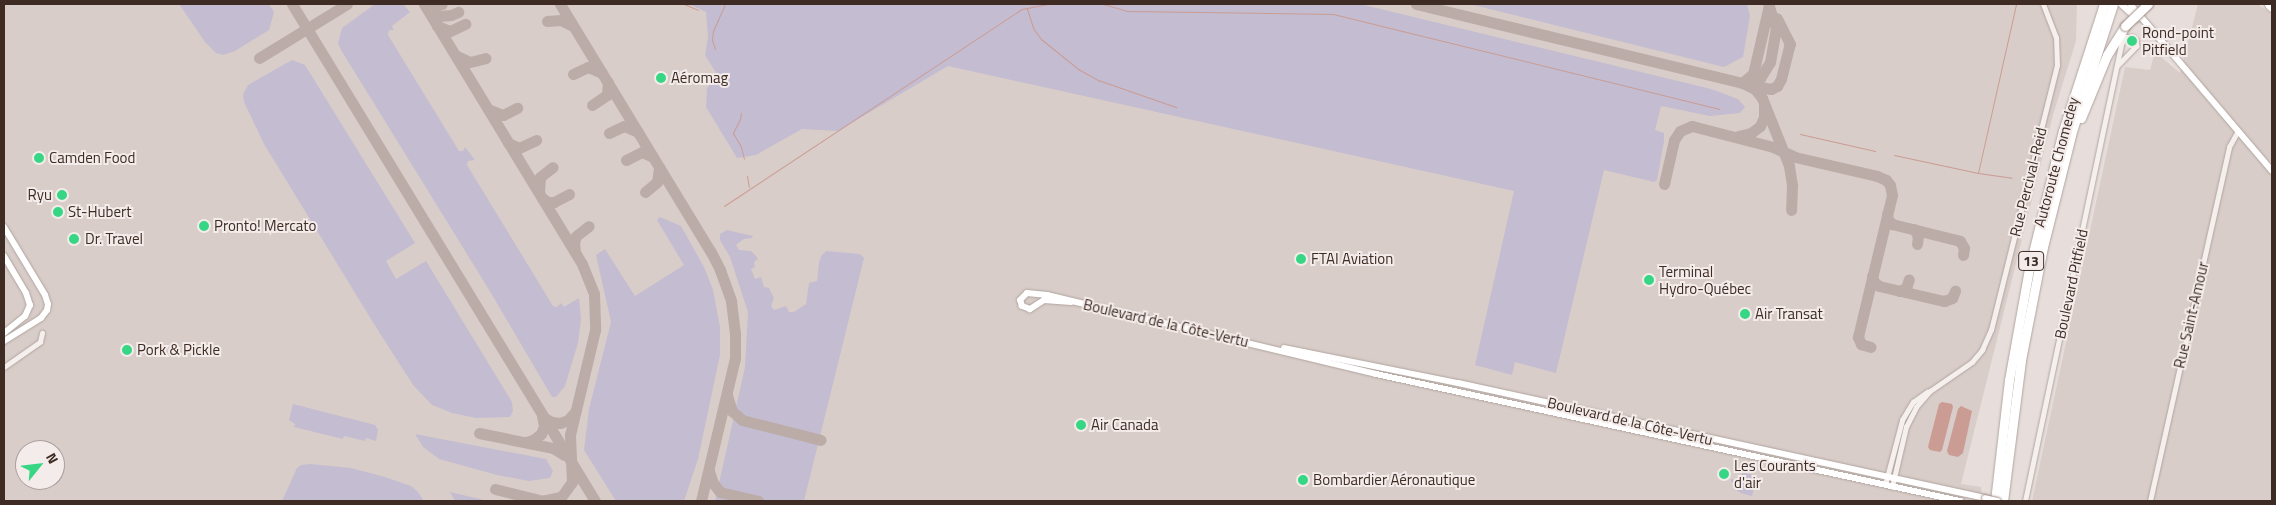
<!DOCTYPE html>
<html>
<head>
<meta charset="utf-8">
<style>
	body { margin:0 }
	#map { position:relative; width:2276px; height:505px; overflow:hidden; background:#e7dedb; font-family:"Titillium Web",sans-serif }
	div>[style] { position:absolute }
	.built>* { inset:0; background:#d9cdc9 }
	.green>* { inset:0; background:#c4bcd1 }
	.water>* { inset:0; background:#ca9c93 }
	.stream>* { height:1px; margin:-0.5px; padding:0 0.5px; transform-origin:0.5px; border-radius:0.5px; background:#ca9c93 }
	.taxiway>* { height:11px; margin:-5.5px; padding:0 5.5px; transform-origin:5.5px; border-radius:5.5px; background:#bcaca8 }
	.roads { filter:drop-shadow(0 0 1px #b1a5a0) drop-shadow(0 0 1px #b1a5a0) }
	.street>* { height:4.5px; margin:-2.25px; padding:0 2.25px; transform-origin:2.25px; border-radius:2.25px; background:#f5f0ee }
	.secondary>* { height:6px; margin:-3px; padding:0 3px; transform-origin:3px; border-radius:3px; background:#fff }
	.highway>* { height:9px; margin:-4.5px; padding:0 4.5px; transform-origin:4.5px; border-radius:4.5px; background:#fff }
	.bridges { filter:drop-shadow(0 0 1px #9e8982) drop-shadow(0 0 1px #9e8982) }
	.secondary-bridge>* { height:6px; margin:-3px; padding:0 3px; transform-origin:3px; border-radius:3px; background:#fff }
	.highway-bridge>* { height:9px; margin:-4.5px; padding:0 4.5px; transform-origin:4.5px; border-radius:4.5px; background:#fff }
	.dots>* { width:14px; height:14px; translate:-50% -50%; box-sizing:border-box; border:2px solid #f4ecea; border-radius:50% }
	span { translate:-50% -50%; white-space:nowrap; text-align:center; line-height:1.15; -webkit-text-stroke:4px #f4ecea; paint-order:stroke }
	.shield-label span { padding:1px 4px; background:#f4ecea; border:1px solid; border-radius:4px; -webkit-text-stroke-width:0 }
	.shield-label { font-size:14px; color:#3d2b24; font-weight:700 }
	.poi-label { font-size:15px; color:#3d2b24 }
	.left { translate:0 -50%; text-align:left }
	.right { translate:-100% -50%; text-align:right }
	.street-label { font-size:15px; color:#3d2b24 }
	.frame { position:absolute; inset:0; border:5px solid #3d2b24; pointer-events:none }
	.north { position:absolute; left:15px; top:440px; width:50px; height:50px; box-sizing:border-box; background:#f4ecea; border:1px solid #ab9f9b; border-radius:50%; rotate:61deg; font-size:14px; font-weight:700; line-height:20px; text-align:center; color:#3d2b24 }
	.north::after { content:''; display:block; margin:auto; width:18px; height:22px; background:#36d685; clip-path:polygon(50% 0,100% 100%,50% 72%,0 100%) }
</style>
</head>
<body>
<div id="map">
	<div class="built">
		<i style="clip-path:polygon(evenodd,4px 4px,2077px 4px,2076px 41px,2053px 115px,1961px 484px,1981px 487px,1982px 501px,4px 501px,4px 4px,25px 450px,55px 450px,55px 480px,25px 480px,25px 450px)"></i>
		<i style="clip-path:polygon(2198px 4px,2257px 4px,2272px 14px,2272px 501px,2032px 501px,2125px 67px,2150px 70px,2155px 52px,2180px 73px)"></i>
	</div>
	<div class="green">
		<i style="clip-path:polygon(179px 4px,269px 4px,274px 12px,269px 30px,235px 51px,223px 55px,216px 53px,205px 42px)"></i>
		<i style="clip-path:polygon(375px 4px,403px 4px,410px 12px,392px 26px,394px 30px,389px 30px,388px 35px,459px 151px,463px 151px,465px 147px,475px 160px,468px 161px,467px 165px,553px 306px,557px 307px,561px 303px,564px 307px,579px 298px,581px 319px,578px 343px,565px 386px,556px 397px,552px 397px,491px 293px,341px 50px,338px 43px,342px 28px)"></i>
		<i style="clip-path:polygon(689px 4px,1360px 4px,1711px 89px,1738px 99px,1745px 107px,1740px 113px,1710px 116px,1661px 106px,1655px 130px,1664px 133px,1664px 141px,1657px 180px,1654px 182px,1604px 170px,1556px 373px,1515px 362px,1512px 375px,1475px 365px,1514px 191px,948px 66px,838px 131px,802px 129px,756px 155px,737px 158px,706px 107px,707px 88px,718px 76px,705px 55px,708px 37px,706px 12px)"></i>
		<i style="clip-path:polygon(1469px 4px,1747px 4px,1750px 16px,1743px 57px,1724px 67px)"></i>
		<i style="clip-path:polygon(292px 60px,305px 65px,415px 243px,386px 261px,396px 279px,426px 261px,512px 402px,513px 411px,510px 417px,476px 418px,452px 413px,432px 405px,413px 385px,374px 324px,264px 144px,244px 102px,243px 94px,248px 85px)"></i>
		<i style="clip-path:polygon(660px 217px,681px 226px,704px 267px,713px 290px,720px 327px,720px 355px,698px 459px,684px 501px,616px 501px,584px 450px,589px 409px,611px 322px,596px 255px,605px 249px,635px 296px,684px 265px,657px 220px)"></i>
		<i style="clip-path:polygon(727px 230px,753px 236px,752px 238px,744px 239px,736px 245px,739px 250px,751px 251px,756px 256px,758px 259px,754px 262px,755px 267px,751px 269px,755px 279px,761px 277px,764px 287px,769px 288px,774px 298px,771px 306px,774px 310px,786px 306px,789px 312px,794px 312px,806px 304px,809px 283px,817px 281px,819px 263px,821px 256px,826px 251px,860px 254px,864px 258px,804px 501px,715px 501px,745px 367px,748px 312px,730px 257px,720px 240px,720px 234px)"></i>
		<i style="clip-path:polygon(293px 404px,375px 425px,378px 430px,376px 441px,366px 438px,365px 441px,344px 436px,343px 439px,294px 427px,295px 424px,289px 420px)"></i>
		<i style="clip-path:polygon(415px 434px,546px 459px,553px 471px,550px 478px,529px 481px,497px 475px,439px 459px,423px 447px)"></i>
		<i style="clip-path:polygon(310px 464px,351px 468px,385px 477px,411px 486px,417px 491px,424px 501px,282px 501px,297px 468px,301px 465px)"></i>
		<i style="clip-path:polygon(1737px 471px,1757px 476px,1752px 496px,1741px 493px,1736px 490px,1738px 484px,1731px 482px,1731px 479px,1740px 481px,1742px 473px)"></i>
		<i style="clip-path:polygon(450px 492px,488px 501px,455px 501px)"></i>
	</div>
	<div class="water">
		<i style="clip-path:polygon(1942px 402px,1952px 404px,1953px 407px,1942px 450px,1940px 452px,1930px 450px,1928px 447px,1939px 404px)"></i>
		<i style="clip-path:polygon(1961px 406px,1972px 411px,1963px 453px,1958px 457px,1949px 455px,1947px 451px,1958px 409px)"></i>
	</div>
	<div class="stream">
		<i style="left:684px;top:4px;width:15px;rotate:23deg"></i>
		<i style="left:1103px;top:4px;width:25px;rotate:16deg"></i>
		<i style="left:1127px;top:11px;width:206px;rotate:0.8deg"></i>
		<i style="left:1333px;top:14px;width:398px;rotate:13.8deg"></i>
		<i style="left:1027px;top:9px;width:20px;rotate:72deg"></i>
		<i style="left:1033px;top:28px;width:14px;rotate:54deg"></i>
		<i style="left:1041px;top:39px;width:48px;rotate:39deg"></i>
		<i style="left:1078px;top:69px;width:23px;rotate:29deg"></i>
		<i style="left:1098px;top:80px;width:83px;rotate:19.1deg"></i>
		<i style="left:715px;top:49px;width:9px;rotate:-108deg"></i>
		<i style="left:712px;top:40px;width:9px;rotate:-84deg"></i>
		<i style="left:713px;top:31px;width:30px;rotate:-66deg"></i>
		<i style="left:741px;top:113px;width:6px;rotate:99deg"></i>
		<i style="left:740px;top:119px;width:16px;rotate:117deg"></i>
		<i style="left:733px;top:133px;width:16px;rotate:60deg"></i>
		<i style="left:741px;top:147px;width:12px;rotate:76deg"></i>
		<i style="left:1800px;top:134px;width:77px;rotate:12.8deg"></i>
		<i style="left:1894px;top:155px;width:86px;rotate:12.1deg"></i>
		<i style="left:1978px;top:173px;width:34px;rotate:8deg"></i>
		<i style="left:1978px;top:173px;width:173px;rotate:-77.3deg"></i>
		<i style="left:747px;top:176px;width:11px;rotate:80deg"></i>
		<i style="left:724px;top:206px;width:357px;rotate:-33.5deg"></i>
		<i style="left:1022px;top:9px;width:26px;rotate:-11deg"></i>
	</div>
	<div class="taxiway">
		<i style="left:292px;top:4px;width:582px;rotate:58.63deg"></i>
		<i style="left:424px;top:4px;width:304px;rotate:58.7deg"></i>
		<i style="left:582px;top:264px;width:32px;rotate:68deg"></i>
		<i style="left:594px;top:294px;width:36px;rotate:88deg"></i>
		<i style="left:595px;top:330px;width:108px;rotate:103.4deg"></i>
		<i style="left:570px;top:435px;width:47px;rotate:87.6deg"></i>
		<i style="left:572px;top:482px;width:19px;rotate:126deg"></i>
		<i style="left:561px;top:497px;width:20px;rotate:169deg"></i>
		<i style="left:426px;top:4px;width:9px;rotate:13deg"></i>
		<i style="left:435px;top:6px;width:7px;rotate:-16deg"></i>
		<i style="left:560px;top:4px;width:290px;rotate:58.7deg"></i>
		<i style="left:711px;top:252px;width:20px;rotate:63deg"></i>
		<i style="left:720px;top:270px;width:33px;rotate:70deg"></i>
		<i style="left:731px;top:301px;width:33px;rotate:83deg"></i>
		<i style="left:735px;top:334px;width:24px;rotate:90deg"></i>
		<i style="left:735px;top:358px;width:147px;rotate:103.4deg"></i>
		<i style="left:1416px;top:4px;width:335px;rotate:13.6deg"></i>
		<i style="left:1742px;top:83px;width:19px;rotate:-16deg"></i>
		<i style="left:1760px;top:78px;width:19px;rotate:-58deg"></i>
		<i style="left:1770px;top:62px;width:35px;rotate:-80deg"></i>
		<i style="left:1776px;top:28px;width:25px;rotate:-108deg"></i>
		<i style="left:427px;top:8px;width:14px;rotate:34deg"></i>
		<i style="left:439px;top:16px;width:12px;rotate:-5deg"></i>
		<i style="left:451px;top:15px;width:8px;rotate:-23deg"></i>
		<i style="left:547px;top:21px;width:14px;rotate:-4deg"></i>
		<i style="left:561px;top:20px;width:13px;rotate:27deg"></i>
		<i style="left:437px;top:26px;width:14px;rotate:21deg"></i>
		<i style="left:450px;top:31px;width:17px;rotate:-25deg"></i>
		<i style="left:457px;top:56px;width:14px;rotate:25deg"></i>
		<i style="left:470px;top:62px;width:16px;rotate:-14deg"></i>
		<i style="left:259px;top:58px;width:103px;rotate:-31.5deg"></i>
		<i style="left:573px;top:74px;width:17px;rotate:-25deg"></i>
		<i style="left:588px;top:67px;width:15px;rotate:23deg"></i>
		<i style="left:1743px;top:82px;width:13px;rotate:-39deg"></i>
		<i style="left:1753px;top:74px;width:71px;rotate:-76.9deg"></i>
		<i style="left:1745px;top:84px;width:11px;rotate:27deg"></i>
		<i style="left:1755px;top:89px;width:11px;rotate:52deg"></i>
		<i style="left:1762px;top:98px;width:73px;rotate:68.3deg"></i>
		<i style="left:1789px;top:166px;width:19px;rotate:81deg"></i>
		<i style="left:1792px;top:185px;width:25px;rotate:92deg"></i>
		<i style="left:1750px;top:85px;width:21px;rotate:11deg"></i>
		<i style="left:1771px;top:89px;width:7px;rotate:-27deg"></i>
		<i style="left:1777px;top:86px;width:8px;rotate:-60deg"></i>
		<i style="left:1781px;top:79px;width:36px;rotate:-76deg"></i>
		<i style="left:1790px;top:44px;width:29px;rotate:-117deg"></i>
		<i style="left:592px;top:105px;width:18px;rotate:-34deg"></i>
		<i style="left:607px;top:95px;width:13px;rotate:-86deg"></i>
		<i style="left:488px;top:109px;width:16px;rotate:22deg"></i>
		<i style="left:503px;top:115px;width:16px;rotate:-27deg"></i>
		<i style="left:609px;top:133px;width:17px;rotate:-25deg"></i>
		<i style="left:624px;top:126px;width:15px;rotate:23deg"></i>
		<i style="left:1738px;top:136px;width:13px;rotate:-13deg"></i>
		<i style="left:1751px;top:133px;width:11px;rotate:-38deg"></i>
		<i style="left:1760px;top:126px;width:10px;rotate:-66deg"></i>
		<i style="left:1764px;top:117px;width:12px;rotate:-90deg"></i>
		<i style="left:508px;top:143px;width:12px;rotate:24deg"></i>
		<i style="left:519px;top:148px;width:19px;rotate:-25deg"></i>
		<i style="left:626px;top:160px;width:18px;rotate:-27deg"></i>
		<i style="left:642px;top:152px;width:12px;rotate:24deg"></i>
		<i style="left:1664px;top:184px;width:45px;rotate:-77.2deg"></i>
		<i style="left:1674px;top:140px;width:11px;rotate:-56deg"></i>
		<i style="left:1680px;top:131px;width:13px;rotate:-23deg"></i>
		<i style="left:1692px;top:126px;width:84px;rotate:14.5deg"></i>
		<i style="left:1773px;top:147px;width:24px;rotate:24deg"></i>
		<i style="left:1795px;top:157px;width:84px;rotate:13deg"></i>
		<i style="left:1877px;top:176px;width:10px;rotate:24deg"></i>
		<i style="left:1886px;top:180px;width:6px;rotate:51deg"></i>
		<i style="left:1890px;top:185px;width:10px;rotate:79deg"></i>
		<i style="left:1892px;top:195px;width:146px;rotate:103.5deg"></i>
		<i style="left:1858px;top:337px;width:8px;rotate:67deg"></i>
		<i style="left:1861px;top:344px;width:10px;rotate:17deg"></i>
		<i style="left:539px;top:192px;width:15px;rotate:-86deg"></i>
		<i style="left:540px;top:177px;width:16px;rotate:-38deg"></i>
		<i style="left:645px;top:192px;width:16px;rotate:-40deg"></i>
		<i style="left:657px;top:182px;width:15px;rotate:-82deg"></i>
		<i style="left:542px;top:198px;width:7px;rotate:34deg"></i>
		<i style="left:548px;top:202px;width:6px"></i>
		<i style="left:554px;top:202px;width:17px;rotate:-28deg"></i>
		<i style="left:1887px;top:214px;width:6px;rotate:81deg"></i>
		<i style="left:1888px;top:220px;width:6px;rotate:45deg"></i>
		<i style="left:1892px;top:224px;width:70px;rotate:14deg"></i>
		<i style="left:1960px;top:241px;width:8px;rotate:60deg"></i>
		<i style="left:1964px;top:248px;width:7px;rotate:98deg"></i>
		<i style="left:1914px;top:229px;width:8px;rotate:60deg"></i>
		<i style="left:1918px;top:236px;width:8px;rotate:97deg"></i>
		<i style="left:575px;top:252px;width:9px;rotate:-96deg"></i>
		<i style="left:574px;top:243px;width:7px;rotate:-74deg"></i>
		<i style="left:576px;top:236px;width:16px;rotate:-38deg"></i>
		<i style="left:1872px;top:276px;width:6px;rotate:72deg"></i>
		<i style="left:1874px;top:282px;width:6px;rotate:39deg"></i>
		<i style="left:1879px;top:286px;width:67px;rotate:13deg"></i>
		<i style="left:1944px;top:301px;width:9px;rotate:-21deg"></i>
		<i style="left:1952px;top:298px;width:8px;rotate:-67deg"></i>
		<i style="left:1899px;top:291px;width:8px;rotate:-23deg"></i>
		<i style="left:1906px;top:288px;width:9px;rotate:-72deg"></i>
		<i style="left:727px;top:395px;width:17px;rotate:73deg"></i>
		<i style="left:732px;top:411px;width:13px;rotate:42deg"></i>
		<i style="left:742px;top:420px;width:81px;rotate:14.2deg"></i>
		<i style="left:544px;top:418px;width:9px;rotate:27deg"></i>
		<i style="left:552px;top:422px;width:8px;rotate:7deg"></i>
		<i style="left:560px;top:423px;width:9px;rotate:-21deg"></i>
		<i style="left:568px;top:420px;width:11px;rotate:-49deg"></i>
		<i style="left:479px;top:433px;width:76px;rotate:11.5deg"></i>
		<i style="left:553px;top:448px;width:13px;rotate:32deg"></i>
		<i style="left:526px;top:442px;width:7px;rotate:-16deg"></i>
		<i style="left:533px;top:440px;width:10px;rotate:-37deg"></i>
		<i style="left:541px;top:434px;width:9px;rotate:-69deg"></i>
		<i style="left:544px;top:426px;width:10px;rotate:-101deg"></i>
		<i style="left:709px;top:471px;width:13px;rotate:72deg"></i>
		<i style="left:713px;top:483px;width:11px;rotate:52deg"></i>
		<i style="left:720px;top:492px;width:39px;rotate:13deg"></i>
		<i style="left:495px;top:489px;width:49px;rotate:14deg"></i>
	</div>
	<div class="roads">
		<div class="street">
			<i style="left:4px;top:367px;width:44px;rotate:-34.8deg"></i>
			<i style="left:40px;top:342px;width:9px;rotate:-77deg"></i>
			<i style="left:1885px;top:485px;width:67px;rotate:-75.3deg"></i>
			<i style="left:1902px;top:420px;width:21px;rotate:-59deg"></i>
			<i style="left:1913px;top:402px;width:17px;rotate:-36deg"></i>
			<i style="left:1892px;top:487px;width:62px;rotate:-76.9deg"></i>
			<i style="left:1906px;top:427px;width:22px;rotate:-63deg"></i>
			<i style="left:1916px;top:407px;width:21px;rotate:-49deg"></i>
			<i style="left:1930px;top:391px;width:51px;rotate:-34.6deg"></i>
			<i style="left:1972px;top:362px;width:16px;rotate:-50deg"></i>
			<i style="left:1982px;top:350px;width:22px;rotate:-66deg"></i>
			<i style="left:1991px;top:330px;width:273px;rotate:-76deg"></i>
			<i style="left:2057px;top:65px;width:27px;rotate:-92deg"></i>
			<i style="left:2056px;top:38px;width:36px;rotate:-111deg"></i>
			<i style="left:2025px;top:501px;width:467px;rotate:-78.1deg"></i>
			<i style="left:2121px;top:44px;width:8px;rotate:-60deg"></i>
			<i style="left:2125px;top:37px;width:8px"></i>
			<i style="left:2133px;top:37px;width:4px;rotate:45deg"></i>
			<i style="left:2136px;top:40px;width:6px;rotate:81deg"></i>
			<i style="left:2137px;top:46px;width:28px;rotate:134deg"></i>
			<i style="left:2150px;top:501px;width:363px;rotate:-77.4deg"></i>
			<i style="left:2229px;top:147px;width:18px;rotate:-61deg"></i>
		</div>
		<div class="secondary">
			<i style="left:2121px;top:4px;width:22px;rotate:43deg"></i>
			<i style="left:2130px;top:4px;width:219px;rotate:49.6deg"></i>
			<i style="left:4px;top:227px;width:79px;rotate:58.9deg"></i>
			<i style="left:45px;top:295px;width:9px;rotate:72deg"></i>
			<i style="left:48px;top:304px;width:6px;rotate:99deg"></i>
			<i style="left:47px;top:310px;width:10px;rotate:127deg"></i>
			<i style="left:41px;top:318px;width:44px;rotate:148.1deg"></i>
			<i style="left:4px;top:256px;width:43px;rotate:59.3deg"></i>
			<i style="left:26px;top:293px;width:13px;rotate:72deg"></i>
			<i style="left:30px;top:305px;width:12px;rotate:114deg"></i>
			<i style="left:25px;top:316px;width:27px;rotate:141deg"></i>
			<i style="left:1071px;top:302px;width:27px;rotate:-176deg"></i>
			<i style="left:1044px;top:300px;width:17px;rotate:147deg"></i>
			<i style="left:1030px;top:309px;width:9px;rotate:-159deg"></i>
			<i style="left:1022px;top:306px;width:6px;rotate:-108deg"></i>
			<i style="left:1020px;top:300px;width:10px;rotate:-45deg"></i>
			<i style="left:1027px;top:293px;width:20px;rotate:6deg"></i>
			<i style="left:1047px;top:295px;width:338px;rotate:13.5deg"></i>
			<i style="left:1376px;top:374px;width:598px;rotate:12.27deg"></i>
			<i style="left:1284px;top:348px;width:177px;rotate:11.4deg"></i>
			<i style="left:1458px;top:383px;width:539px;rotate:12.31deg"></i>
		</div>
		<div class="highway">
			<i style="left:2269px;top:4px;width:4px;rotate:45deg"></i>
			<i style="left:2081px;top:118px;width:68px;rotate:-67.6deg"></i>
			<i style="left:2107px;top:55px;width:34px;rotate:-58deg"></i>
			<i style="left:1995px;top:501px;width:122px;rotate:-83.4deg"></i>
			<i style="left:2009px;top:380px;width:113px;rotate:-79.8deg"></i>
			<i style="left:2029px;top:269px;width:142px;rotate:-76.2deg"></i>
			<i style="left:2063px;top:131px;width:133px;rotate:-72.1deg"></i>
			<i style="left:2003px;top:501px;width:142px;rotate:-82.7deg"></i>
			<i style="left:2021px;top:360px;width:115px;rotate:-79deg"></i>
			<i style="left:2043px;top:247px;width:123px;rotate:-75.9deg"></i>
			<i style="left:2073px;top:128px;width:130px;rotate:-72.1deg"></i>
		</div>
	</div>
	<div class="bridges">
		<div class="secondary-bridge">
			<i style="left:1985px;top:498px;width:13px;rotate:13deg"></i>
		</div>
		<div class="highway-bridge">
			<i style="left:2125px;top:26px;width:32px;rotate:-44deg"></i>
		</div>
	</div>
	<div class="dots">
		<i style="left:2132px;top:41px;background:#36d685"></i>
		<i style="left:661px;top:78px;background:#36d685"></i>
		<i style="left:39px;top:158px;background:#36d685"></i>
		<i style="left:62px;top:195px;background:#36d685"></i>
		<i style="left:58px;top:212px;background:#36d685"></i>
		<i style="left:204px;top:226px;background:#36d685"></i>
		<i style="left:74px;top:239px;background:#36d685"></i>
		<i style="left:1301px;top:259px;background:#36d685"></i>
		<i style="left:1649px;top:280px;background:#36d685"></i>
		<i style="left:1745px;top:314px;background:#36d685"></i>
		<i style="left:127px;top:350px;background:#36d685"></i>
		<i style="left:1081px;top:425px;background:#36d685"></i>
		<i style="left:1724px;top:474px;background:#36d685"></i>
		<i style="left:1303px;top:480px;background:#36d685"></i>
	</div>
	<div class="shield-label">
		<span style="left:2031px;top:261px">13</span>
	</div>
	<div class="poi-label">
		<span class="left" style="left:2142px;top:41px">Rond-point<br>Pitfield</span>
		<span class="left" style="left:671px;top:78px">Aéromag</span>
		<span class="left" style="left:49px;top:158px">Camden Food</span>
		<span class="right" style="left:52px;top:195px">Ryu</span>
		<span class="left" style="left:68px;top:212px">St-Hubert</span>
		<span class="left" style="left:214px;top:226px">Pronto! Mercato</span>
		<span class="left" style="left:85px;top:239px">Dr. Travel</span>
		<span class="left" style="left:1311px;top:259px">FTAI Aviation</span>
		<span class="left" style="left:1659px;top:280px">Terminal<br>Hydro-Québec</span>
		<span class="left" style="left:1755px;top:314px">Air Transat</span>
		<span class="left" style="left:137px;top:350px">Pork &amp; Pickle</span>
		<span class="left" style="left:1091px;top:425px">Air Canada</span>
		<span class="left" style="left:1734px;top:474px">Les Courants<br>d'air</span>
		<span class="left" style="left:1313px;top:480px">Bombardier Aéronautique</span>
	</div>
	<div class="street-label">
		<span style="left:2056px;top:162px;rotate:-75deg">Autoroute Chomedey</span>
		<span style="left:2028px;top:182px;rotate:-76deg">Rue Percival-Reid</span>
		<span style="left:2071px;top:284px;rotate:-78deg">Boulevard Pitfield</span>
		<span style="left:2191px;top:315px;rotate:-77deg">Rue Saint-Amour</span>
		<span style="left:1166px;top:323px;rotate:13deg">Boulevard de la Côte-Vertu</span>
		<span style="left:1630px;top:421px;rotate:13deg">Boulevard de la Côte-Vertu</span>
	</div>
	<div class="frame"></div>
	<div class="north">N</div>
</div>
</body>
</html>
